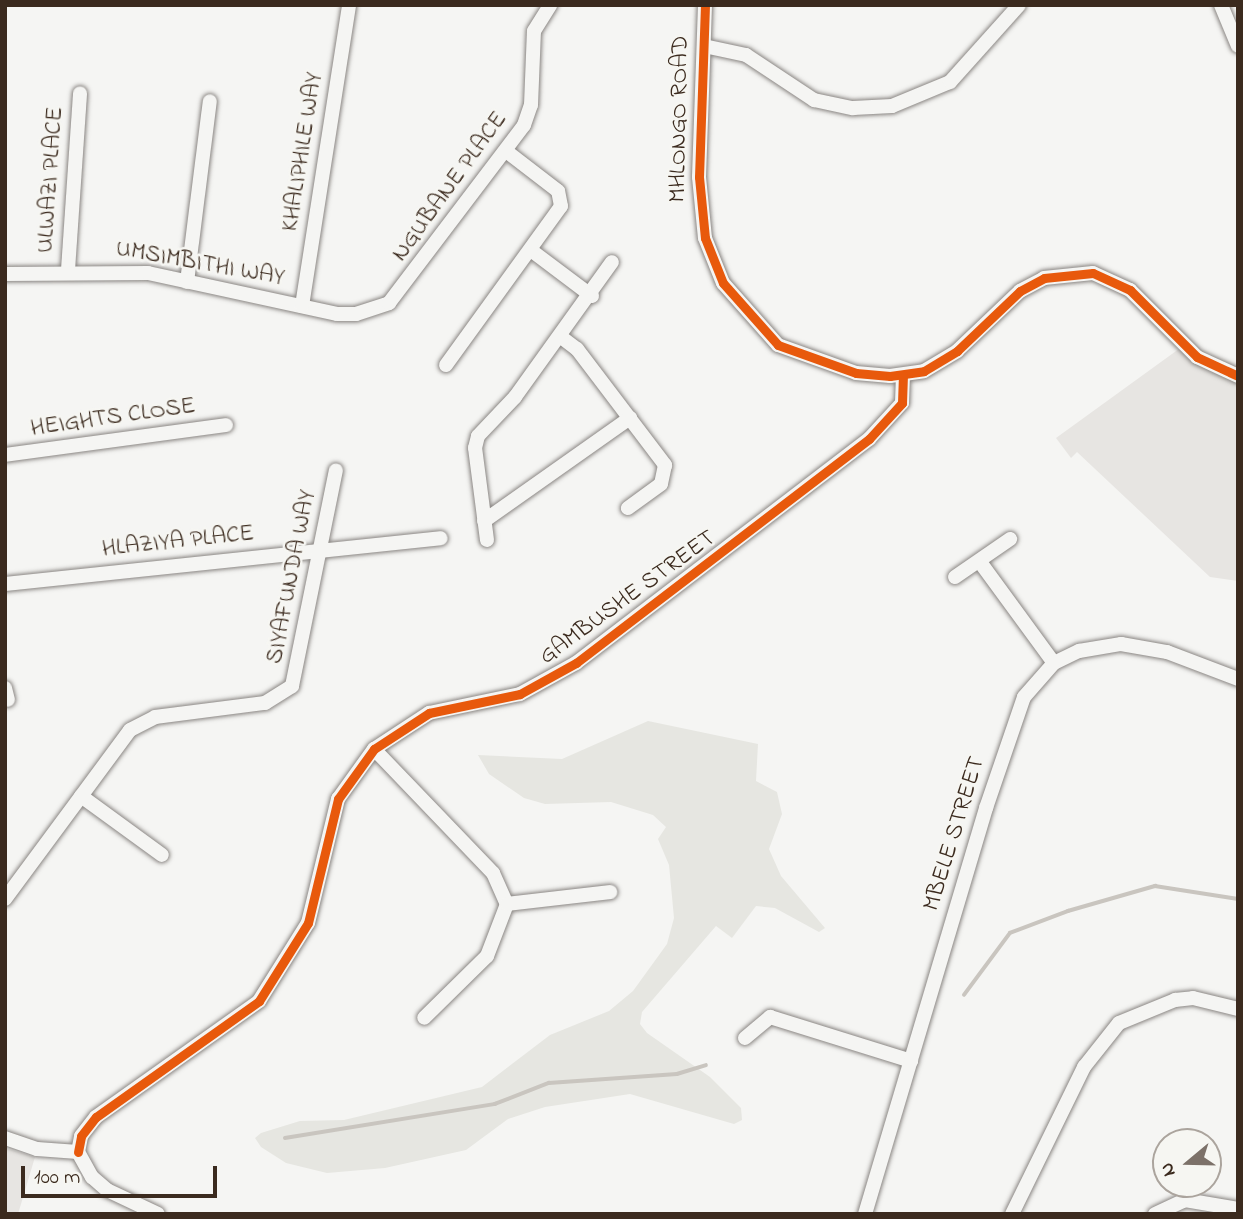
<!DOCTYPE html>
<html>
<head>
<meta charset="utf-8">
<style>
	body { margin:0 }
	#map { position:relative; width:1243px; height:1219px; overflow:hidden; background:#f5f5f3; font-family:"Indie Flower",sans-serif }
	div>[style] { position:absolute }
	.built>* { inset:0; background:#e7e5e2 }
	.green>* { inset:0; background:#e6e6e1 }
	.stream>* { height:3.5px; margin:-1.75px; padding:0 1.75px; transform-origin:1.75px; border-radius:1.75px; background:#c9c5bf }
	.roads { filter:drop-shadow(0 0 2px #8a8683) drop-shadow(0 0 2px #8a8683) }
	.minor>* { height:14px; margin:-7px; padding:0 7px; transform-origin:7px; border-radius:7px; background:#f5f5f3 }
	.cycleway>* { height:9px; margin:-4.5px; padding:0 4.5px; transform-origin:4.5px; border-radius:4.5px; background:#e8590c }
	span { translate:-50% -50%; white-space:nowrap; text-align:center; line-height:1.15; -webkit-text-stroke:5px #f6f6f2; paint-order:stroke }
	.street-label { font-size:24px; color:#3b2a1e }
	.frame { position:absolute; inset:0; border:7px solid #3b2a1e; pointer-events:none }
	.north { position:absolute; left:1152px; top:1128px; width:70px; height:70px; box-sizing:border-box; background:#f6f6f2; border:2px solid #aba49d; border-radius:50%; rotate:251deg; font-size:19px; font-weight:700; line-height:28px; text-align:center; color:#3b2a1e }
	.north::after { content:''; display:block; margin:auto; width:24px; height:32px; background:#7c7169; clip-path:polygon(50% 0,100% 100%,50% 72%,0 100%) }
	.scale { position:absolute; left:21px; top:1166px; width:196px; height:32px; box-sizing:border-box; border:4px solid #3b2a1e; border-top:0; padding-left:9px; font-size:21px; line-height:24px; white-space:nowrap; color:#3b2a1e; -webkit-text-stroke:5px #f6f6f2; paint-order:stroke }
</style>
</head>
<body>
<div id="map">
	<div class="built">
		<i style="clip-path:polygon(1183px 346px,1238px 376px,1238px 581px,1210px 577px,1077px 452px,1071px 458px,1056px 438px)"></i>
		<i style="clip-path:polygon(5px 1148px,35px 1157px,18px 1214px,5px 1214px)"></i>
	</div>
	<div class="green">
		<i style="clip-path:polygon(648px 721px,758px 744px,756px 781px,777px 792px,782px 814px,769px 849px,781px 876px,825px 928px,819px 932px,775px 908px,756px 906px,732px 938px,716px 926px,642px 1012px,640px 1024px,647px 1033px,710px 1077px,741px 1108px,742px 1120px,734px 1124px,630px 1094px,545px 1107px,508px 1119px,466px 1150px,385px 1168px,327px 1173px,286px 1163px,261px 1147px,255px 1138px,261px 1133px,300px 1121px,344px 1120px,482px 1087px,550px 1035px,609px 1011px,633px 991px,667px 944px,674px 918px,669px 865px,658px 839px,666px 827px,653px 815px,611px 802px,545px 804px,524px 798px,489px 774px,478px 755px,562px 759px)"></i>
	</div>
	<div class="stream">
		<i style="left:964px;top:995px;width:77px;rotate:-53.4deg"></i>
		<i style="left:1010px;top:933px;width:62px;rotate:-20.8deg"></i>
		<i style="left:1068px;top:911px;width:91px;rotate:-16deg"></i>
		<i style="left:1155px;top:886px;width:84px;rotate:8.9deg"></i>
		<i style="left:285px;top:1138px;width:213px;rotate:-9.2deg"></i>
		<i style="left:495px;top:1104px;width:58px;rotate:-21.3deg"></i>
		<i style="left:549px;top:1083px;width:128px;rotate:-4deg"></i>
		<i style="left:677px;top:1074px;width:30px;rotate:-17deg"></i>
	</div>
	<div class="roads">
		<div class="minor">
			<i style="left:705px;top:5px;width:172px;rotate:92deg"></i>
			<i style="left:699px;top:177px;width:61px;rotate:84.4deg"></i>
			<i style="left:705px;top:238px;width:48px;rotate:68.2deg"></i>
			<i style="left:723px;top:283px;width:83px;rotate:48.4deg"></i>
			<i style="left:778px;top:345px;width:83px;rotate:19.7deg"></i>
			<i style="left:856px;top:373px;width:34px;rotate:5deg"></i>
			<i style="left:890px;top:376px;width:34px;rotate:-8deg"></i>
			<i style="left:924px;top:371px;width:39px;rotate:-31deg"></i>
			<i style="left:957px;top:351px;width:87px;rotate:-43.6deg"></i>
			<i style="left:1020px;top:291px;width:27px;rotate:-28deg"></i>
			<i style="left:1044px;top:278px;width:49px;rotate:-5.8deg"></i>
			<i style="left:1093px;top:273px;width:41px;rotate:24.7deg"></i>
			<i style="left:1130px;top:290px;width:95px;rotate:45deg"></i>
			<i style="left:1197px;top:357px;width:45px;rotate:24.9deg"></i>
			<i style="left:1221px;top:5px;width:44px;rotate:67.5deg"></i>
			<i style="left:704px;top:46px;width:43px;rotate:12.1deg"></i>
			<i style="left:746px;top:55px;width:82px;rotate:33.5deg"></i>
			<i style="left:814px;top:100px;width:40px;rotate:12deg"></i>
			<i style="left:853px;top:108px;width:39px;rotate:-3deg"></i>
			<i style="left:892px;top:106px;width:63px;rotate:-22.5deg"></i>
			<i style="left:950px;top:82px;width:103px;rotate:-48.1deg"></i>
			<i style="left:532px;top:251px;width:75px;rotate:36.9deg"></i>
			<i style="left:68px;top:270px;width:177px;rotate:-86.1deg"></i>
			<i style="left:5px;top:274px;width:143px;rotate:-0.4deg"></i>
			<i style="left:148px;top:273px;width:193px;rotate:12.2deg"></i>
			<i style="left:337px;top:314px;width:19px"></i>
			<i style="left:356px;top:314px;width:35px;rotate:-18deg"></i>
			<i style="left:389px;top:303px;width:223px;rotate:-52.8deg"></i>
			<i style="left:524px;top:125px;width:21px;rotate:-71deg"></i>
			<i style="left:531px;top:105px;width:74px;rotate:-87.7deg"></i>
			<i style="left:534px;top:31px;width:31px;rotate:-58deg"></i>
			<i style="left:187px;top:282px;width:182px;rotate:-82.8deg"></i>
			<i style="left:302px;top:306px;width:305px;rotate:-81.1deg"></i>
			<i style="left:561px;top:337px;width:20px;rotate:37deg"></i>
			<i style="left:577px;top:349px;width:146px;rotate:52.8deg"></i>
			<i style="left:665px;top:465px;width:19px;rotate:102deg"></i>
			<i style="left:661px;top:484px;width:41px;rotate:144deg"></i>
			<i style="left:446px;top:365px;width:196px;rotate:-54.1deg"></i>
			<i style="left:561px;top:206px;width:15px;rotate:-101deg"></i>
			<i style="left:558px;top:191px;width:66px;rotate:-142.4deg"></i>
			<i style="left:5px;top:455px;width:223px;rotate:-7.7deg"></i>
			<i style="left:484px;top:521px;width:179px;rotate:-35.2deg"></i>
			<i style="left:487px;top:540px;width:93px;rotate:-97.4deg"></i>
			<i style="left:475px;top:448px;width:12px;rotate:-76deg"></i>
			<i style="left:478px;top:436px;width:54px;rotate:-46.5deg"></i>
			<i style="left:515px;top:397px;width:166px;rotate:-54.3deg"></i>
			<i style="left:980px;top:562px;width:125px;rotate:53.8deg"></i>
			<i style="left:955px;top:577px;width:67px;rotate:-34.6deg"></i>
			<i style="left:5px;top:584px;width:438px;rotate:-6deg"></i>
			<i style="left:5px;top:688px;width:12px;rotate:76deg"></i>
			<i style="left:374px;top:749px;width:172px;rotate:46.2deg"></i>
			<i style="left:493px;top:873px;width:34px;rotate:66deg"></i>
			<i style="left:507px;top:904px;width:56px;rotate:111deg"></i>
			<i style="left:487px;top:956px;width:88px;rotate:135.5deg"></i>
			<i style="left:81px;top:796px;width:100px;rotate:36.1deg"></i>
			<i style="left:5px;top:899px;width:210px;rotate:-53.5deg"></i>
			<i style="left:130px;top:730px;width:28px;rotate:-27deg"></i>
			<i style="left:155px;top:717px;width:111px;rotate:-7.3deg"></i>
			<i style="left:265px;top:703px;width:32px;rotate:-32deg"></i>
			<i style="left:292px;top:686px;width:220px;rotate:-78.5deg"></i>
			<i style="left:507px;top:904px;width:104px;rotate:-6.6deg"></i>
			<i style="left:745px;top:1038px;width:33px;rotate:-40deg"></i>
			<i style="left:770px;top:1017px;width:148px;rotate:17.3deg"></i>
			<i style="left:5px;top:1138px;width:34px;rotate:19deg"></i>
			<i style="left:37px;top:1149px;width:41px;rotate:4.2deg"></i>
			<i style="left:78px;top:1152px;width:29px;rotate:61deg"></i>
			<i style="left:92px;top:1177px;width:20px;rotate:41deg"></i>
			<i style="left:107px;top:1190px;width:56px;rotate:25.2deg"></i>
			<i style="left:78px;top:1152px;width:16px;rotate:-79deg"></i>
			<i style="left:81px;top:1136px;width:24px;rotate:-52deg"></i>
			<i style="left:96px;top:1117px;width:200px;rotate:-35.4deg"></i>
			<i style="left:259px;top:1001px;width:92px;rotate:-57.9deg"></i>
			<i style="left:308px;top:923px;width:128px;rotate:-76.4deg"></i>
			<i style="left:338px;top:799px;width:62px;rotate:-54.2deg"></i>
			<i style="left:374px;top:749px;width:66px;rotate:-33.2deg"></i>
			<i style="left:429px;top:713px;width:93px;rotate:-11.8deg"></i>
			<i style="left:520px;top:694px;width:64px;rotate:-29deg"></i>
			<i style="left:576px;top:663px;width:369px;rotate:-37.4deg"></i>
			<i style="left:869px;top:439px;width:49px;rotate:-47.5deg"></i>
			<i style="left:902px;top:403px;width:28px;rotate:-88deg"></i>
			<i style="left:865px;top:1214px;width:424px;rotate:-73.4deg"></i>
			<i style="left:986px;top:808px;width:117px;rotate:-71.1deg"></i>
			<i style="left:1024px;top:697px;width:45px;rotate:-48.6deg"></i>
			<i style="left:1054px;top:663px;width:28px;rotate:-26deg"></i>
			<i style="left:1079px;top:651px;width:43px;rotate:-9.5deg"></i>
			<i style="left:1121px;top:644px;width:47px;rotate:9.9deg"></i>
			<i style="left:1167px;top:652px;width:76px;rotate:20.8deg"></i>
			<i style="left:1012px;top:1214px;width:164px;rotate:-63.9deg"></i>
			<i style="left:1084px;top:1067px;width:56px;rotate:-51.5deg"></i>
			<i style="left:1119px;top:1023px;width:61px;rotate:-22.3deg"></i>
			<i style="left:1175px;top:1000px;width:18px;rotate:-6deg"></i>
			<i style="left:1193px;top:998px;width:46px;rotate:13.7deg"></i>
			<i style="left:1155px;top:1214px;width:33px;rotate:-25deg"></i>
			<i style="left:1185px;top:1200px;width:54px;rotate:9.6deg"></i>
		</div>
	</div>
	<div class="cycleway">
		<i style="left:705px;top:5px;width:172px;rotate:92deg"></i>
		<i style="left:699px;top:177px;width:61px;rotate:84.4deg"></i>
		<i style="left:705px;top:238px;width:48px;rotate:68.2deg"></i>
		<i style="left:723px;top:283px;width:83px;rotate:48.4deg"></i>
		<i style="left:778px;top:345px;width:83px;rotate:19.7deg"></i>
		<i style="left:856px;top:373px;width:34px;rotate:5deg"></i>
		<i style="left:890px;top:376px;width:34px;rotate:-8deg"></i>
		<i style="left:924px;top:371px;width:39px;rotate:-31deg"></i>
		<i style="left:957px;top:351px;width:87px;rotate:-43.6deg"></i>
		<i style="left:1020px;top:291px;width:27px;rotate:-28deg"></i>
		<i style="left:1044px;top:278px;width:49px;rotate:-5.8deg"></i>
		<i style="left:1093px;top:273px;width:41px;rotate:24.7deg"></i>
		<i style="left:1130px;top:290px;width:95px;rotate:45deg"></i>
		<i style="left:1197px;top:357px;width:45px;rotate:24.9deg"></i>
		<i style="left:78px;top:1152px;width:16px;rotate:-79deg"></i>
		<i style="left:81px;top:1136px;width:24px;rotate:-52deg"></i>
		<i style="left:96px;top:1117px;width:200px;rotate:-35.4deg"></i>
		<i style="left:259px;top:1001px;width:92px;rotate:-57.9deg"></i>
		<i style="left:308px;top:923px;width:128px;rotate:-76.4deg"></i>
		<i style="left:338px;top:799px;width:62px;rotate:-54.2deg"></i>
		<i style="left:374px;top:749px;width:66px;rotate:-33.2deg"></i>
		<i style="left:429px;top:713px;width:93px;rotate:-11.8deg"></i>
		<i style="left:520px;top:694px;width:64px;rotate:-29deg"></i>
		<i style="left:576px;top:663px;width:369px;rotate:-37.4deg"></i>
		<i style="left:869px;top:439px;width:49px;rotate:-47.5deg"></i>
		<i style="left:902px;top:403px;width:28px;rotate:-88deg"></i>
	</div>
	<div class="street-label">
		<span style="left:680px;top:119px;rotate:-89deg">MHLONGO ROAD</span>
		<span style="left:303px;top:152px;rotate:-81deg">KHALIPHILE WAY</span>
		<span style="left:51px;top:180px;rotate:-86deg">ULWAZI PLACE</span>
		<span style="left:450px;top:187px;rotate:-54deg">NGUBANE PLACE</span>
		<span style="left:200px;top:264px;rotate:10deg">UMSIMBITHI WAY</span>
		<span style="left:113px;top:418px;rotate:-8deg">HEIGHTS CLOSE</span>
		<span style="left:178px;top:542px;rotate:-6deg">HLAZIYA PLACE</span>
		<span style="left:292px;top:577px;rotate:-79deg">SIYAFUNDA WAY</span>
		<span style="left:628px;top:598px;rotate:-36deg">GAMBUSHE STREET</span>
		<span style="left:955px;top:834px;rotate:-73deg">MBELE STREET</span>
	</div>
	<div class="frame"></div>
	<div class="north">N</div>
	<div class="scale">100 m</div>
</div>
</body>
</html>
